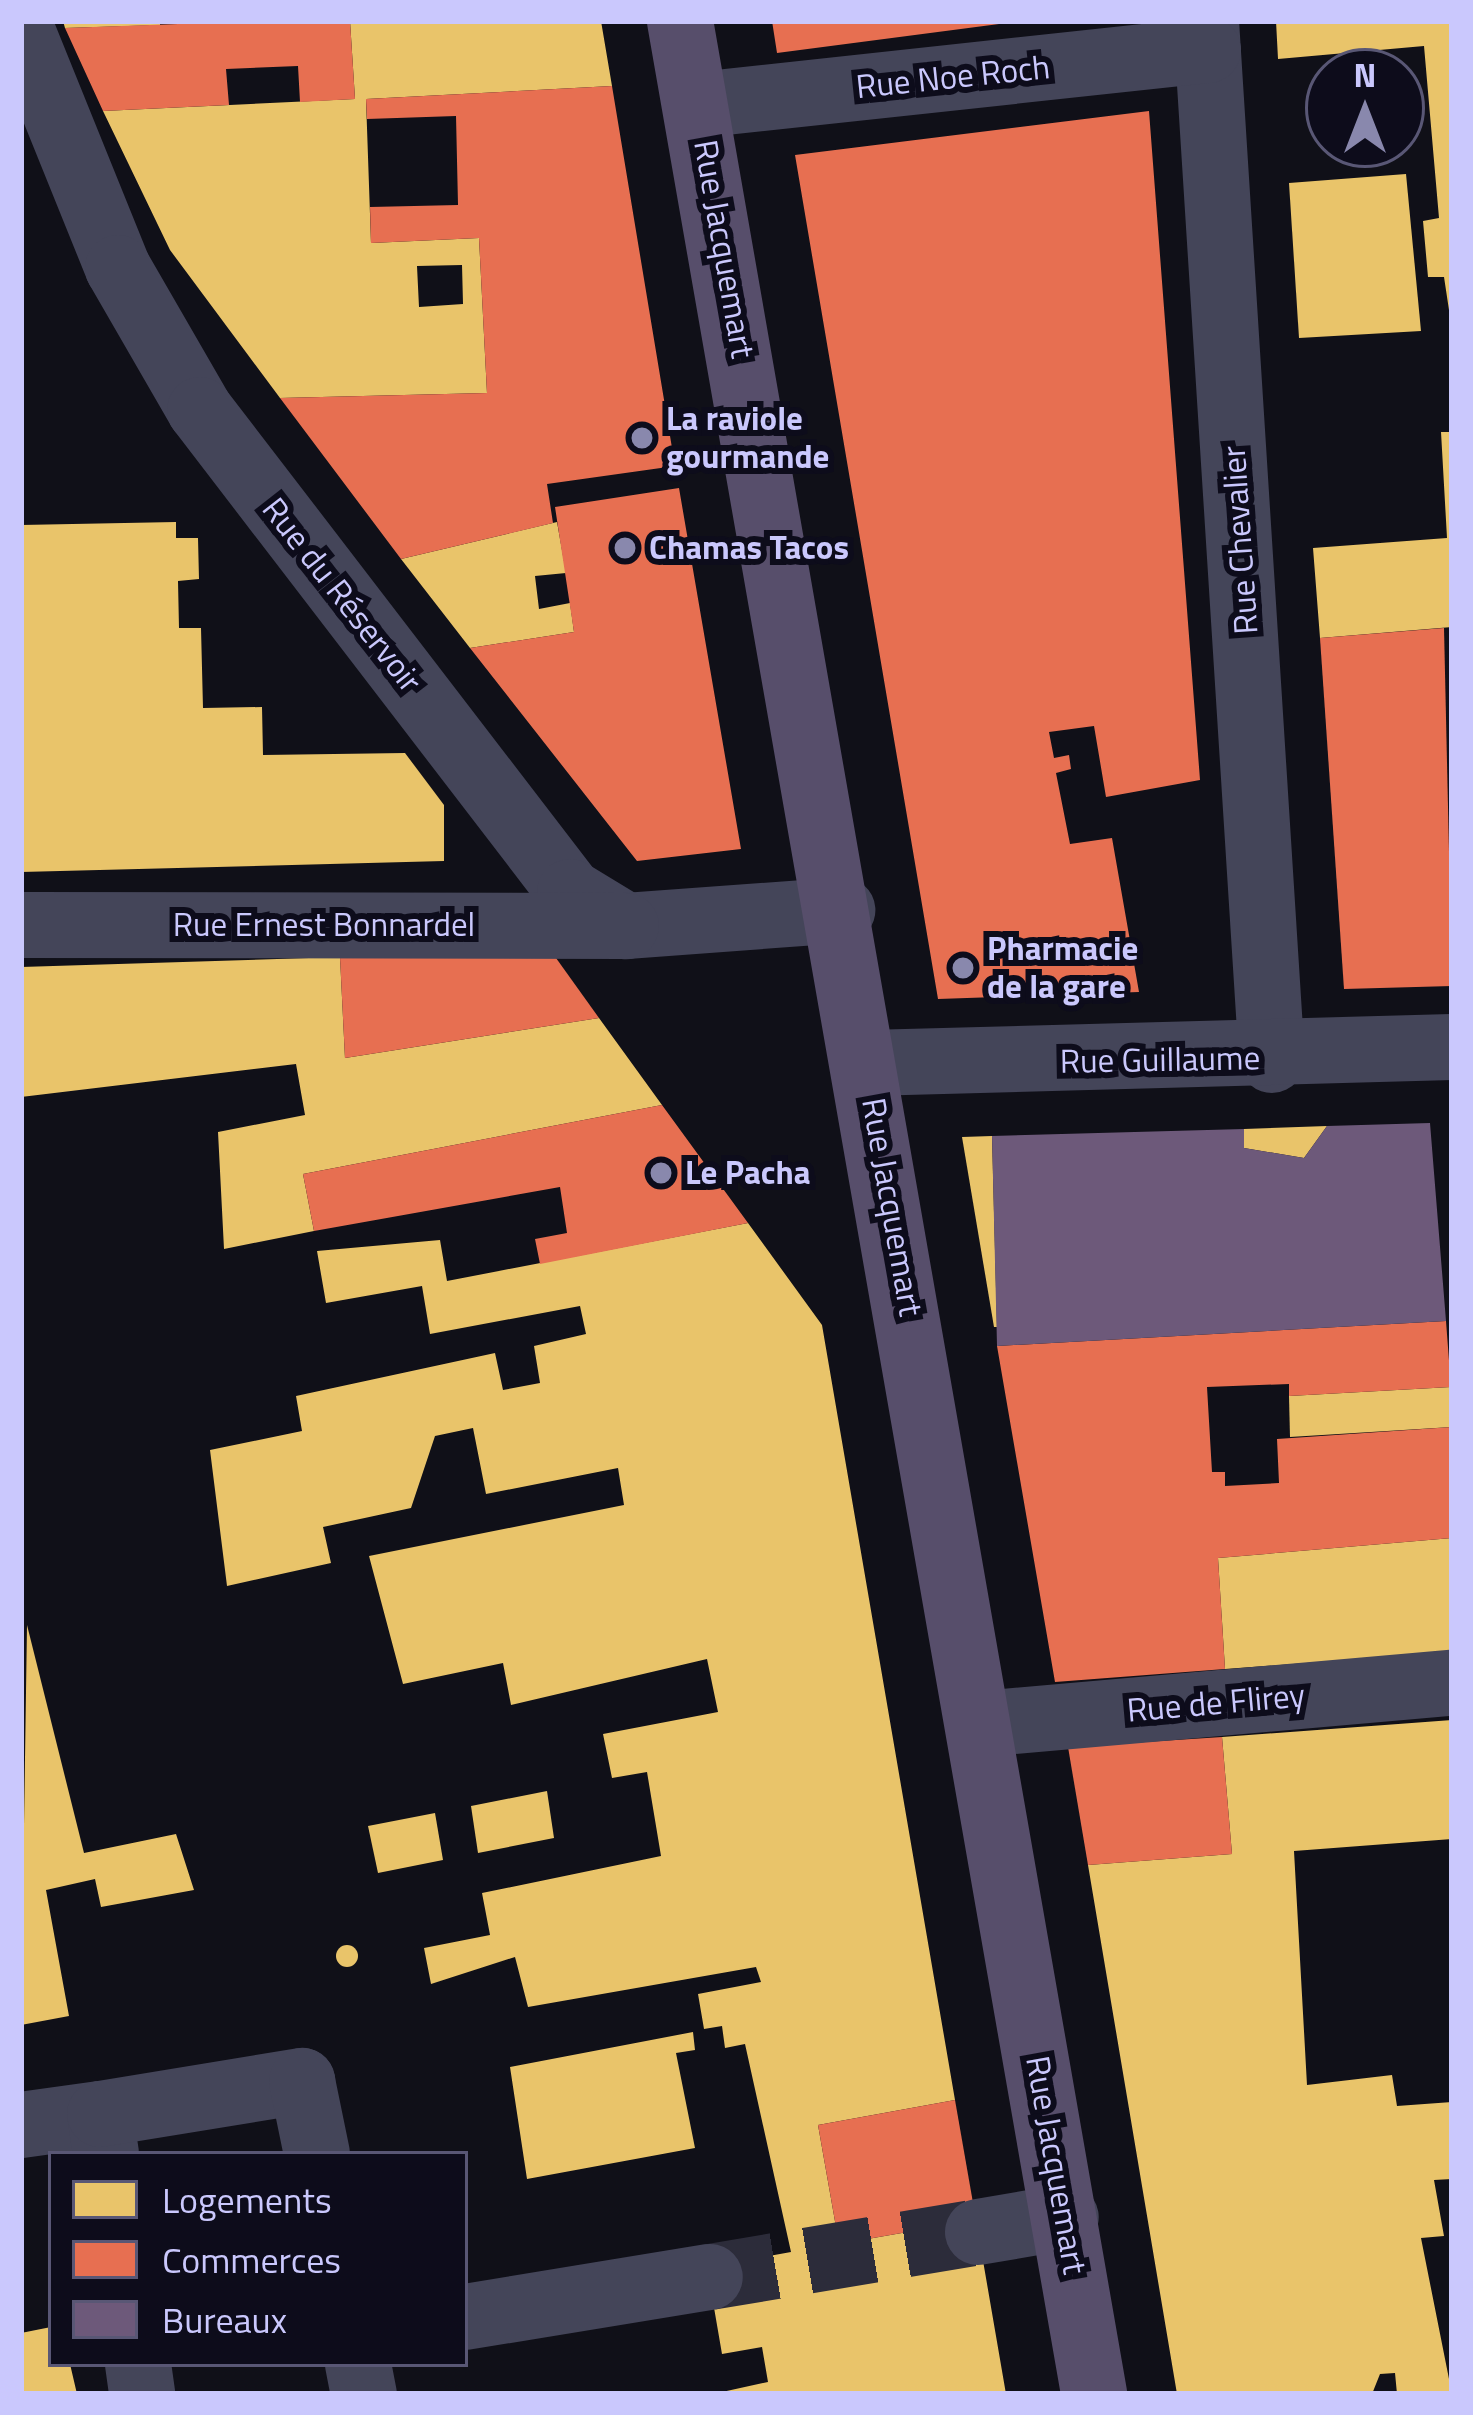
<!DOCTYPE html>
<html>
<head>
<meta charset="utf-8">
<style>
	body { margin:0 }
	#map { position:relative; width:1473px; height:2415px; overflow:hidden; background:#101018; font-family:"Titillium Web",sans-serif }
	div>[style] { position:absolute }
	.homes>* { inset:0; background:#e9c46a }
	.round { border-radius:50% }
	.shops>* { inset:0; background:#e76f51 }
	.offices>* { inset:0; background:#6d597a }
	.minor-tunnel>* { height:66px; margin-top:-33px; transform-origin:0; background:repeating-linear-gradient(90deg,#2c2c3a 0 66px,transparent 0 99px) }
	.minor>* { height:66px; margin:-33px; padding:0 33px; transform-origin:33px; border-radius:33px; background:#444559 }
	.major>* { height:66px; margin:-33px; padding:0 33px; transform-origin:33px; border-radius:33px; background:#574e6b }
	.dots>* { width:33px; height:33px; translate:-50% -50%; box-sizing:border-box; border:6px solid #0d0c1b; border-radius:50% }
	span { translate:-50% -50%; white-space:nowrap; text-align:center; line-height:1.15; -webkit-text-stroke:12px #0d0c1b; paint-order:stroke }
	.street-label { font-size:33px; color:#cac8fd }
	.poi-label { font-size:33px; color:#cac8fd; font-weight:700 }
	.left { translate:0 -50%; text-align:left }
	.frame { position:absolute; inset:0; border:24px solid #cac8fd; pointer-events:none }
	.legend { position:absolute; left:48px; top:2151px; width:420px; height:216px; box-sizing:border-box; background:#0d0c1b; border:3px solid #595775; margin:0; padding:15px 21px; list-style:none; font-size:36px; color:#cac8fd }
	.legend li { display:flex; align-items:center; gap:24px; height:60px }
	.legend b { width:60px; border:3px solid #595775 }
	.north { position:absolute; left:1305px; top:48px; width:120px; height:120px; box-sizing:border-box; background:#0d0c1b; border:3px solid #595775; border-radius:50%; rotate:0deg; font-size:33px; font-weight:700; line-height:48px; text-align:center; color:#cac8fd }
	.north::after { content:''; display:block; margin:auto; width:42px; height:54px; background:#8988ad; clip-path:polygon(50% 0,100% 100%,50% 72%,0 100%) }
</style>
</head>
<body>
<div id="map">
	<div class="homes">
		<i style="clip-path:polygon(63px 21px,160px 21px,160px 25px,65px 28px)"></i>
		<i style="clip-path:polygon(evenodd,350px 21px,601px 21px,612px 86px,366px 99px,371px 243px,479px 238px,487px 393px,280px 398px,170px 250px,103px 111px,355px 99px,350px 21px,462px 265px,463px 304px,419px 307px,417px 266px,462px 265px)"></i>
		<i style="clip-path:polygon(1276px 21px,1452px 21px,1452px 330px,1444px 277px,1428px 277px,1423px 221px,1439px 218px,1424px 46px,1278px 59px)"></i>
		<i style="clip-path:polygon(1406px 174px,1421px 331px,1299px 338px,1289px 183px)"></i>
		<i style="clip-path:polygon(1441px 432px,1452px 432px,1452px 627px,1320px 638px,1313px 548px,1447px 538px)"></i>
		<i style="clip-path:polygon(176px 522px,176px 538px,198px 538px,199px 579px,178px 581px,179px 628px,201px 628px,203px 708px,262px 707px,263px 755px,405px 753px,444px 805px,444px 861px,21px 872px,21px 525px)"></i>
		<i style="clip-path:polygon(557px 522px,566px 573px,535px 576px,539px 609px,570px 603px,574px 632px,470px 648px,401px 559px)"></i>
		<i style="clip-path:polygon(340px 957px,345px 1058px,599px 1018px,662px 1105px,303px 1174px,314px 1231px,224px 1249px,218px 1132px,305px 1115px,296px 1064px,21px 1097px,21px 967px)"></i>
		<i style="clip-path:polygon(1327px 1126px,1304px 1158px,1244px 1148px,1244px 1129px)"></i>
		<i style="clip-path:polygon(992px 1136px,997px 1327px,994px 1327px,962px 1137px)"></i>
		<i style="clip-path:polygon(748px 1223px,822px 1325px,955px 2100px,818px 2125px,839px 2244px,976px 2220px,1006px 2394px,713px 2394px,768px 2382px,762px 2347px,722px 2354px,707px 2267px,791px 2252px,745px 2044px,725px 2048px,722px 2026px,704px 2029px,698px 1994px,761px 1982px,756px 1967px,528px 2007px,515px 1957px,431px 1984px,424px 1948px,490px 1935px,482px 1893px,661px 1856px,647px 1772px,612px 1778px,603px 1734px,718px 1712px,707px 1659px,511px 1705px,503px 1663px,403px 1684px,369px 1556px,624px 1505px,618px 1468px,486px 1494px,473px 1428px,435px 1436px,411px 1508px,323px 1527px,331px 1563px,227px 1586px,210px 1450px,302px 1431px,296px 1396px,495px 1353px,503px 1390px,540px 1383px,534px 1346px,586px 1334px,580px 1306px,430px 1334px,422px 1286px,326px 1303px,317px 1251px,440px 1240px,447px 1281px)"></i>
		<i style="clip-path:polygon(1451px 1387px,1452px 1427px,1290px 1437px,1289px 1396px)"></i>
		<i style="clip-path:polygon(1452px 1538px,1452px 1652px,1225px 1669px,1218px 1558px)"></i>
		<i style="clip-path:polygon(27px 1625px,84px 1853px,176px 1834px,194px 1890px,101px 1907px,95px 1879px,46px 1890px,69px 2016px,21px 2025px)"></i>
		<i style="clip-path:polygon(1452px 1720px,1452px 1839px,1294px 1851px,1307px 2085px,1392px 2075px,1397px 2106px,1452px 2102px,1452px 2179px,1434px 2180px,1444px 2236px,1421px 2238px,1452px 2394px,1397px 2394px,1395px 2373px,1380px 2374px,1372px 2394px,1177px 2394px,1088px 1865px,1232px 1854px,1222px 1737px)"></i>
		<i style="clip-path:polygon(547px 1791px,554px 1838px,478px 1853px,471px 1806px)"></i>
		<i style="clip-path:polygon(435px 1813px,443px 1860px,378px 1873px,368px 1826px)"></i>
		<i class="round" style="left:336px;top:1945px;width:22px;height:22px"></i>
		<i style="clip-path:polygon(693px 2032px,695px 2050px,676px 2053px,695px 2148px,527px 2179px,510px 2067px)"></i>
		<i style="clip-path:polygon(51px 2327px,51px 2364px,70px 2364px,77px 2394px,21px 2394px,21px 2333px)"></i>
	</div>
	<div class="shops">
		<i style="clip-path:polygon(266px 21px,350px 21px,355px 99px,300px 102px,298px 66px,226px 69px,229px 105px,103px 111px,65px 28px)"></i>
		<i style="clip-path:polygon(772px 21px,999px 21px,999px 24px,777px 53px)"></i>
		<i style="clip-path:polygon(612px 86px,675px 466px,547px 484px,553px 523px,401px 559px,280px 398px,487px 393px,479px 238px,371px 243px,370px 207px,458px 205px,456px 116px,367px 119px,366px 99px)"></i>
		<i style="clip-path:polygon(1149px 111px,1200px 780px,1106px 797px,1094px 726px,1049px 732px,1054px 758px,1069px 755px,1071px 769px,1056px 773px,1070px 844px,1112px 838px,1139px 992px,938px 999px,795px 155px)"></i>
		<i style="clip-path:polygon(679px 488px,741px 849px,637px 861px,470px 648px,574px 632px,555px 507px)"></i>
		<i style="clip-path:polygon(1444px 628px,1452px 986px,1344px 989px,1320px 638px)"></i>
		<i style="clip-path:polygon(551px 951px,599px 1018px,345px 1058px,340px 957px)"></i>
		<i style="clip-path:polygon(662px 1105px,748px 1223px,540px 1264px,535px 1239px,567px 1233px,560px 1187px,314px 1231px,303px 1174px)"></i>
		<i style="clip-path:polygon(1446px 1321px,1451px 1387px,1289px 1396px,1289px 1384px,1207px 1387px,1212px 1472px,1225px 1472px,1225px 1486px,1279px 1483px,1277px 1439px,1452px 1427px,1452px 1538px,1218px 1558px,1225px 1669px,1055px 1682px,997px 1346px)"></i>
		<i style="clip-path:polygon(1222px 1737px,1232px 1854px,1088px 1865px,1068px 1747px)"></i>
		<i style="clip-path:polygon(955px 2100px,976px 2220px,839px 2244px,818px 2125px)"></i>
	</div>
	<div class="offices">
		<i style="clip-path:polygon(1430px 1123px,1446px 1321px,997px 1346px,992px 1136px,1244px 1129px,1244px 1148px,1304px 1158px,1327px 1126px)"></i>
	</div>
	<div class="minor-tunnel">
		<i style="left:710px;top:2277px;width:272px;rotate:-9.5deg"></i>
	</div>
	<div class="minor">
		<i style="left:1206px;top:21px;width:1041px;rotate:86.37deg"></i>
		<i style="left:21px;top:28px;width:259px;rotate:68deg"></i>
		<i style="left:118px;top:268px;width:164px;rotate:60deg"></i>
		<i style="left:200px;top:410px;width:608px;rotate:52.49deg"></i>
		<i style="left:570px;top:892px;width:66px;rotate:31.3deg"></i>
		<i style="left:626px;top:926px;width:217px;rotate:-4.2deg"></i>
		<i style="left:698px;top:105px;width:513px;rotate:-6.16deg"></i>
		<i style="left:21px;top:925px;width:605px;rotate:0.09deg"></i>
		<i style="left:868px;top:1063px;width:584px;rotate:-1.57deg"></i>
		<i style="left:980px;top:1724px;width:474px;rotate:-5deg"></i>
		<i style="left:21px;top:2125px;width:80px;rotate:-7.9deg"></i>
		<i style="left:106px;top:2154px;width:40px;rotate:-98.5deg"></i>
		<i style="left:100px;top:2114px;width:205px;rotate:-9.3deg"></i>
		<i style="left:302px;top:2081px;width:75px;rotate:78.4deg"></i>
		<i style="left:978px;top:2232px;width:89px;rotate:-9.7deg"></i>
		<i style="left:465px;top:2317px;width:248px;rotate:-9.3deg"></i>
		<i style="left:138px;top:2364px;width:30px;rotate:82deg"></i>
		<i style="left:358px;top:2364px;width:31px;rotate:79deg"></i>
	</div>
	<div class="major">
		<i style="left:680px;top:21px;width:2409px;rotate:80.1deg"></i>
	</div>
	<div class="dots">
		<i style="left:642px;top:438px;background:#8988ad"></i>
		<i style="left:625px;top:548px;background:#8988ad"></i>
		<i style="left:963px;top:968px;background:#8988ad"></i>
		<i style="left:661px;top:1173px;background:#8988ad"></i>
	</div>
	<div class="street-label">
		<span style="left:953px;top:77px;rotate:-6deg">Rue Noe Roch</span>
		<span style="left:724px;top:249px;rotate:80deg">Rue Jacquemart</span>
		<span style="left:1240px;top:540px;rotate:-94deg">Rue Chevalier</span>
		<span style="left:342px;top:595px;rotate:52deg">Rue du Réservoir</span>
		<span style="left:324px;top:925px">Rue Ernest Bonnardel</span>
		<span style="left:1160px;top:1060px;rotate:-1deg">Rue Guillaume</span>
		<span style="left:892px;top:1207px;rotate:80deg">Rue Jacquemart</span>
		<span style="left:1216px;top:1703px;rotate:-5deg">Rue de Flirey</span>
		<span style="left:1056px;top:2165px;rotate:80deg">Rue Jacquemart</span>
	</div>
	<div class="poi-label">
		<span class="left" style="left:666px;top:438px">La raviole<br>gourmande</span>
		<span class="left" style="left:649px;top:548px">Chamas Tacos</span>
		<span class="left" style="left:987px;top:968px">Pharmacie<br>de la gare</span>
		<span class="left" style="left:685px;top:1173px">Le Pacha</span>
	</div>
	<div class="frame"></div>
	<ul class="legend">
	<li><b style="height:33px;background:#e9c46a"></b>Logements</li>
	<li><b style="height:33px;background:#e76f51"></b>Commerces</li>
	<li><b style="height:33px;background:#6d597a"></b>Bureaux</li>
	</ul>
	<div class="north">N</div>
</div>
</body>
</html>
